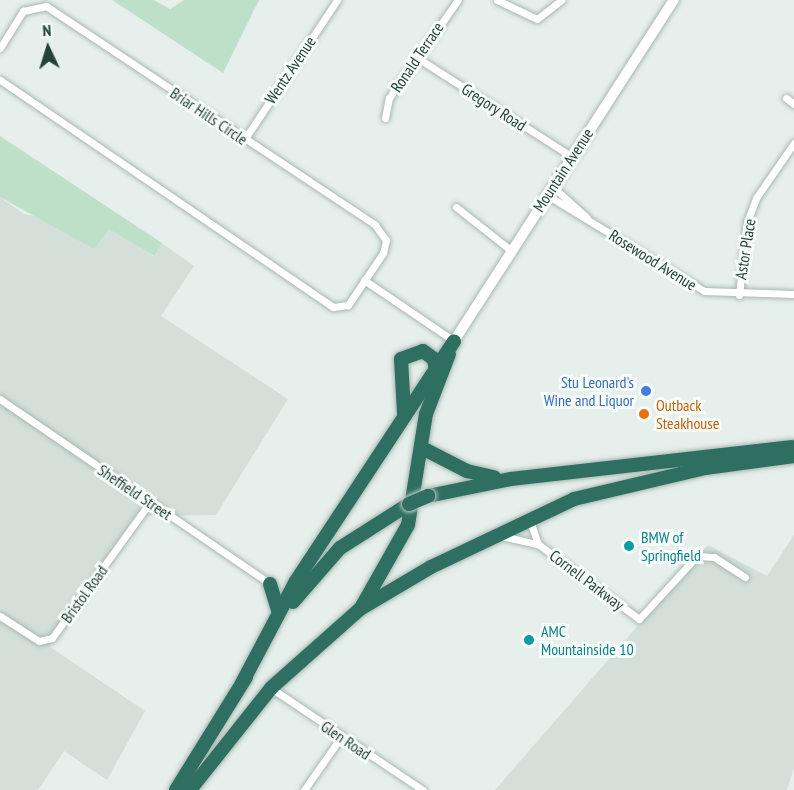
<!DOCTYPE html>
<html>
<head>
<meta charset="utf-8">
<style>
	body { margin:0 }
	#map { position:relative; width:794px; height:790px; overflow:hidden; background:#e6efeb; font-family:"PT Sans Narrow",sans-serif }
	div>[style] { position:absolute }
	.built>* { inset:0; background:#d4dfda }
	.green>* { inset:0; background:#bfe0c8 }
	.roads { filter:drop-shadow(0 0 2px #a8b8b2) drop-shadow(0 0 2px #a8b8b2) }
	.street>* { height:7px; margin:-3.5px; padding:0 3.5px; transform-origin:3.5px; border-radius:3.5px; background:#fff }
	.secondary>* { height:10px; margin:-5px; padding:0 5px; transform-origin:5px; border-radius:5px; background:#fff }
	.highway>* { height:14px; margin:-7px; padding:0 7px; transform-origin:7px; border-radius:7px; background:#2f6f62 }
	.bridges { filter:drop-shadow(0 0 2px #c2cac8) drop-shadow(0 0 2px #c2cac8) }
	.highway-bridge>* { height:14px; margin:-7px; padding:0 7px; transform-origin:7px; border-radius:7px; background:#2f6f62 }
	.dots>* { width:16px; height:16px; translate:-50% -50%; box-sizing:border-box; border:3px solid #f7fbf9; border-radius:50% }
	span { translate:-50% -50%; white-space:nowrap; text-align:center; line-height:1.15; -webkit-text-stroke:6px #f7fbf9; paint-order:stroke }
	.street-label { font-size:16px; color:#24423a }
	.shop-label { font-size:16px; color:#366cbe }
	.right { translate:-100% -50%; text-align:right }
	.food-label { font-size:16px; color:#c56008 }
	.left { translate:0 -50%; text-align:left }
	.culture-label { font-size:16px; color:#0d838f }
	.north { position:absolute; left:18px; top:18px; width:60px; height:60px; -webkit-text-stroke:4px #f7fbf9; paint-order:stroke; rotate:356deg; font-size:16px; font-weight:700; line-height:24px; text-align:center; color:#24423a }
	.north::after { content:''; display:block; margin:auto; width:21px; height:27px; background:#24423a; clip-path:polygon(50% 0,100% 100%,50% 72%,0 100%) }
</style>
</head>
<body>
<div id="map">
	<div class="built">
		<i style="clip-path:polygon(0 197px,24px 214px,109px 228px,153px 256px,162px 243px,194px 266px,161px 316px,288px 399px,216px 515px,141px 516px,50px 647px,145px 711px,107px 780px,64px 751px,38px 790px,0 790px)"></i>
		<i style="clip-path:polygon(794px 535px,794px 768px,787px 790px,495px 790px,708px 545px,767px 576px)"></i>
	</div>
	<div class="green">
		<i style="clip-path:polygon(112px 0,154px 0,170px 9px,184px 0,259px 0,223px 73px)"></i>
		<i style="clip-path:polygon(0 136px,162px 243px,154px 256px,109px 229px,94px 249px,0 197px)"></i>
	</div>
	<div class="roads">
		<div class="street">
			<i style="left:497px;top:0;width:44px;rotate:25.4deg"></i>
			<i style="left:537px;top:19px;width:31px;rotate:-38deg"></i>
			<i style="left:0;top:48px;width:44px;rotate:-58.1deg"></i>
			<i style="left:23px;top:11px;width:24px;rotate:-12deg"></i>
			<i style="left:46px;top:6px;width:395px;rotate:33.6deg"></i>
			<i style="left:375px;top:225px;width:19px;rotate:54deg"></i>
			<i style="left:386px;top:240px;width:13px;rotate:103deg"></i>
			<i style="left:383px;top:253px;width:63px;rotate:123.9deg"></i>
			<i style="left:348px;top:305px;width:15px;rotate:172deg"></i>
			<i style="left:333px;top:307px;width:403px;rotate:-145.7deg"></i>
			<i style="left:416px;top:57px;width:184px;rotate:32.6deg"></i>
			<i style="left:786px;top:98px;width:10px;rotate:37deg"></i>
			<i style="left:385px;top:118px;width:20px;rotate:-79deg"></i>
			<i style="left:389px;top:98px;width:120px;rotate:-54.9deg"></i>
			<i style="left:244px;top:140px;width:168px;rotate:-56.4deg"></i>
			<i style="left:552px;top:186px;width:47px;rotate:42.4deg"></i>
			<i style="left:547px;top:195px;width:184px;rotate:31.4deg"></i>
			<i style="left:704px;top:291px;width:90px;rotate:1.9deg"></i>
			<i style="left:456px;top:207px;width:71px;rotate:38.2deg"></i>
			<i style="left:364px;top:280px;width:109px;rotate:34.1deg"></i>
			<i style="left:739px;top:295px;width:73px;rotate:-83.7deg"></i>
			<i style="left:747px;top:222px;width:26px;rotate:-69deg"></i>
			<i style="left:756px;top:198px;width:67px;rotate:-55.4deg"></i>
			<i style="left:0;top:399px;width:327px;rotate:34.4deg"></i>
			<i style="left:529px;top:518px;width:28px;rotate:71deg"></i>
			<i style="left:502px;top:536px;width:37px;rotate:13deg"></i>
			<i style="left:538px;top:544px;width:126px;rotate:36.6deg"></i>
			<i style="left:639px;top:619px;width:86px;rotate:-47.4deg"></i>
			<i style="left:697px;top:556px;width:17px;rotate:3deg"></i>
			<i style="left:714px;top:557px;width:37px;rotate:33deg"></i>
			<i style="left:0;top:616px;width:46px;rotate:32.7deg"></i>
			<i style="left:39px;top:641px;width:13px;rotate:-13deg"></i>
			<i style="left:52px;top:638px;width:168px;rotate:-54.2deg"></i>
			<i style="left:271px;top:688px;width:183px;rotate:33.9deg"></i>
			<i style="left:304px;top:790px;width:65px;rotate:-55.1deg"></i>
		</div>
		<div class="secondary">
			<i style="left:454px;top:341px;width:406px;rotate:-57.2deg"></i>
		</div>
		<div class="highway">
			<i style="left:404px;top:413px;width:54px;rotate:-93.2deg"></i>
			<i style="left:401px;top:359px;width:23px;rotate:-20deg"></i>
			<i style="left:423px;top:351px;width:14px;rotate:36deg"></i>
			<i style="left:434px;top:359px;width:12px;rotate:81deg"></i>
			<i style="left:422px;top:448px;width:51px;rotate:27.1deg"></i>
			<i style="left:467px;top:471px;width:28px;rotate:13deg"></i>
			<i style="left:428px;top:496px;width:85px;rotate:-11.6deg"></i>
			<i style="left:511px;top:479px;width:283px;rotate:-6.5deg"></i>
			<i style="left:270px;top:584px;width:28px;rotate:73deg"></i>
			<i style="left:293px;top:602px;width:72px;rotate:-49deg"></i>
			<i style="left:340px;top:548px;width:82px;rotate:-32.5deg"></i>
			<i style="left:361px;top:608px;width:95px;rotate:-60.5deg"></i>
			<i style="left:408px;top:525px;width:112px;rotate:-80.8deg"></i>
			<i style="left:426px;top:414px;width:64px;rotate:-69deg"></i>
			<i style="left:242px;top:683px;width:115px;rotate:-62.1deg"></i>
			<i style="left:296px;top:581px;width:287px;rotate:-56.6deg"></i>
			<i style="left:176px;top:790px;width:133px;rotate:-58.2deg"></i>
			<i style="left:190px;top:790px;width:130px;rotate:-51.5deg"></i>
			<i style="left:271px;top:688px;width:119px;rotate:-41.6deg"></i>
			<i style="left:360px;top:609px;width:82px;rotate:-30.6deg"></i>
			<i style="left:431px;top:567px;width:158px;rotate:-25.4deg"></i>
			<i style="left:574px;top:499px;width:135px;rotate:-13.3deg"></i>
			<i style="left:705px;top:468px;width:90px;rotate:-7.7deg"></i>
		</div>
	</div>
	<div class="bridges">
		<div class="highway-bridge">
			<i style="left:409px;top:504px;width:21px;rotate:-23deg"></i>
		</div>
	</div>
	<div class="dots">
		<i style="left:646px;top:391px;background:#3f7fe0"></i>
		<i style="left:644px;top:414px;background:#e8710a"></i>
		<i style="left:629px;top:546px;background:#0f9aa8"></i>
		<i style="left:529px;top:640px;background:#0f9aa8"></i>
	</div>
	<div class="street-label">
		<span style="left:417px;top:57px;rotate:-56deg">Ronald Terrace</span>
		<span style="left:290px;top:70px;rotate:-56deg">Wentz Avenue</span>
		<span style="left:494px;top:107px;rotate:33deg">Gregory Road</span>
		<span style="left:209px;top:116px;rotate:34deg">Briar Hills Circle</span>
		<span style="left:563px;top:170px;rotate:-57deg">Mountain Avenue</span>
		<span style="left:745px;top:249px;rotate:-81deg">Astor Place</span>
		<span style="left:653px;top:260px;rotate:32deg">Rosewood Avenue</span>
		<span style="left:135px;top:492px;rotate:34deg">Sheffield Street</span>
		<span style="left:587px;top:580px;rotate:37deg">Cornell Parkway</span>
		<span style="left:84px;top:594px;rotate:-54deg">Bristol Road</span>
		<span style="left:346px;top:740px;rotate:34deg">Glen Road</span>
	</div>
	<div class="shop-label">
		<span class="right" style="left:634px;top:391px">Stu Leonard's<br>Wine and Liquor</span>
	</div>
	<div class="food-label">
		<span class="left" style="left:656px;top:414px">Outback<br>Steakhouse</span>
	</div>
	<div class="culture-label">
		<span class="left" style="left:641px;top:546px">BMW of<br>Springfield</span>
		<span class="left" style="left:541px;top:640px">AMC<br>Mountainside 10</span>
	</div>
	<div class="north">N</div>
</div>
</body>
</html>
